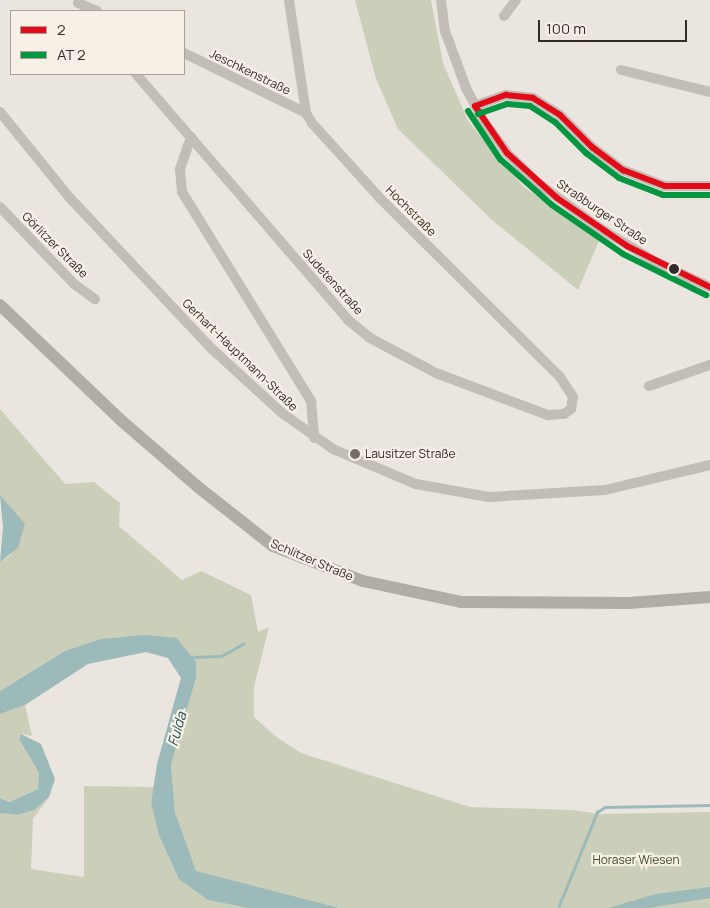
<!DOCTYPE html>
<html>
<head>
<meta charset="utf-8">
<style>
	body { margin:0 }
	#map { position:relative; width:710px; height:908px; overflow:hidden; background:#eae5df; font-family:Manrope,sans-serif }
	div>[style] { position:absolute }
	.green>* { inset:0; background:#cbcfba }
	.water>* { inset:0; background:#9cbaba }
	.stream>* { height:3px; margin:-1.5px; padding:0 1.5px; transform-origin:1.5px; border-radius:1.5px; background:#9cbaba }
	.minor>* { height:10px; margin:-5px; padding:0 5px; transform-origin:5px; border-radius:5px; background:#c3bdb8 }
	.major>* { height:12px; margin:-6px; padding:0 6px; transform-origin:6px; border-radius:6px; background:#b2aca7 }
	.bus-1>* { height:6px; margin:-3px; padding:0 3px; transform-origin:3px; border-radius:3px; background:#e30b17 }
	.bus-2>* { height:6px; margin:-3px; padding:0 3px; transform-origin:3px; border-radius:3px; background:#059641 }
	.dots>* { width:14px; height:14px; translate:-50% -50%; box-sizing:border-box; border:2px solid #f7f0e6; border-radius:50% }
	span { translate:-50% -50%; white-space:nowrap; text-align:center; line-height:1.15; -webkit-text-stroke:4.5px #f7f0e6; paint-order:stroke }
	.street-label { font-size:12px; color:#332b27 }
	.poi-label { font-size:12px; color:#332b27 }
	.left { translate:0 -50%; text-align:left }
	.park-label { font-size:12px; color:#424f2d }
	.water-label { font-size:14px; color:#204d51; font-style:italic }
	.legend { position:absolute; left:10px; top:10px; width:175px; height:65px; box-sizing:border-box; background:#f7f0e6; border:1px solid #a9a19a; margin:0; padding:6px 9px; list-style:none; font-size:15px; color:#332b27 }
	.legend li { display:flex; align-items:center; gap:10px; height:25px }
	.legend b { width:25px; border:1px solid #a9a19a }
	.scale { position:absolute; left:538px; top:20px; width:149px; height:22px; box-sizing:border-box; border:2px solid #332b27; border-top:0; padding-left:6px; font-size:15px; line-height:18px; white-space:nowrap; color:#332b27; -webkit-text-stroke:4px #f7f0e6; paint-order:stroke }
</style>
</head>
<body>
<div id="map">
	<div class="green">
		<i style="clip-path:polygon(355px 0,431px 0,443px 63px,468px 121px,523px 186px,599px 241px,578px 290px,492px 220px,398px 129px,376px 79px)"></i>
		<i style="clip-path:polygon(0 409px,65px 484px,94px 482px,120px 503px,119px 526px,182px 580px,201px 571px,251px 595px,258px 632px,269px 627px,254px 687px,254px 717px,275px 736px,301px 753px,470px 807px,573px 810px,600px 814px,710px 812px,710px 908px,340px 908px,196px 872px,175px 812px,171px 765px,196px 678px,196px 662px,177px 638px,65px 651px,0 691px,0 562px,11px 555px,0 495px)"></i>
		<i style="clip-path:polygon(25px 705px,32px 736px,22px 734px,19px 739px,39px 773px,38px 789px,8px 802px,0 798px,0 714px)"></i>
		<i style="clip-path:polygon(84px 786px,154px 787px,151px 803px,208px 900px,247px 908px,0 908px,0 813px,17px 815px,33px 810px,49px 797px,33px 819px,31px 869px,84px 877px)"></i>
	</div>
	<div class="water">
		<i style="clip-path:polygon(0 495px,25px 524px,18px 548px,0 562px,3px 527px)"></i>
		<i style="clip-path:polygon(145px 635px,177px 638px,196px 662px,196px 678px,171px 765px,175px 812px,196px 871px,340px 908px,247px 908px,208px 900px,179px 879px,159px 835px,151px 803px,157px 764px,181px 678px,168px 658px,146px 652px,88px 664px,25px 705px,0 714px,0 691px,65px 651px,101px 639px)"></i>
		<i style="clip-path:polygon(21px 734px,41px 744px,55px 779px,49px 797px,34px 810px,17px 815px,0 813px,0 798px,9px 802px,38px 789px,39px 773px,19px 739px)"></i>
		<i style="clip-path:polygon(710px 887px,710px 898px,649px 908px,608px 908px,656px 894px)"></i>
	</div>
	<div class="stream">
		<i style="left:189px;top:657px;width:32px;rotate:-2deg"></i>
		<i style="left:221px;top:656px;width:26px;rotate:-29deg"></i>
		<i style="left:558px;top:908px;width:104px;rotate:-67.9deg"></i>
		<i style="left:597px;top:812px;width:9px;rotate:-32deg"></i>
		<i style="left:605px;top:807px;width:105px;rotate:-1.1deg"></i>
	</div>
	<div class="minor">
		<i style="left:441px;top:0;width:31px;rotate:83deg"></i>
		<i style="left:445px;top:31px;width:61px;rotate:69.8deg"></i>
		<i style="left:466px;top:88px;width:38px;rotate:62deg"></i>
		<i style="left:484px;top:122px;width:39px;rotate:53deg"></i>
		<i style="left:507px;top:153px;width:43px;rotate:44.1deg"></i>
		<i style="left:538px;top:183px;width:74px;rotate:36.3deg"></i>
		<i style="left:598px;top:227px;width:63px;rotate:31.4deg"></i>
		<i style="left:652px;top:260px;width:64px;rotate:25deg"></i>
		<i style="left:78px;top:3px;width:21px;rotate:23deg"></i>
		<i style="left:504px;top:16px;width:20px;rotate:-53deg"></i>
		<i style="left:184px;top:53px;width:136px;rotate:26.2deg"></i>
		<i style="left:621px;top:70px;width:92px;rotate:13.9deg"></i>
		<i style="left:136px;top:74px;width:325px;rotate:49.2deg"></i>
		<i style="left:348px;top:320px;width:28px;rotate:39deg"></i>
		<i style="left:370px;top:338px;width:75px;rotate:27.9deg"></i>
		<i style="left:436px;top:373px;width:120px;rotate:20.6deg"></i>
		<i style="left:548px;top:415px;width:16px;rotate:-4deg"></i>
		<i style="left:564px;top:414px;width:9px;rotate:-36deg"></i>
		<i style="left:571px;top:409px;width:12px;rotate:-81deg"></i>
		<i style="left:573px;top:397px;width:24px;rotate:-123deg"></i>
		<i style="left:560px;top:377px;width:255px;rotate:-135.2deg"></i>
		<i style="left:379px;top:197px;width:100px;rotate:-132.2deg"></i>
		<i style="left:312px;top:123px;width:12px;rotate:-121deg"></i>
		<i style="left:306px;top:113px;width:114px;rotate:-98.6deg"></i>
		<i style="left:475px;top:106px;width:33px;rotate:-20deg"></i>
		<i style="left:506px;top:95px;width:27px;rotate:6deg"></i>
		<i style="left:533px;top:98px;width:32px;rotate:32deg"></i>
		<i style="left:560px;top:115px;width:45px;rotate:45deg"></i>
		<i style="left:592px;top:147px;width:39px;rotate:37deg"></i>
		<i style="left:623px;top:170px;width:45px;rotate:20.9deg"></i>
		<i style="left:665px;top:186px;width:45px"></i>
		<i style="left:0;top:112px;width:111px;rotate:50.9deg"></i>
		<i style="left:70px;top:198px;width:206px;rotate:46.8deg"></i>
		<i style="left:211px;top:348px;width:96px;rotate:42.5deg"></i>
		<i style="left:282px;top:413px;width:62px;rotate:35.2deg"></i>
		<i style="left:333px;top:449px;width:90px;rotate:22.9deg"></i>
		<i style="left:416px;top:484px;width:74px;rotate:10.1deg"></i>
		<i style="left:489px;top:497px;width:116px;rotate:-3.5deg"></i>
		<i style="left:605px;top:490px;width:108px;rotate:-13.4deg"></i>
		<i style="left:191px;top:137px;width:34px;rotate:109deg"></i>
		<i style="left:180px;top:169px;width:23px;rotate:85deg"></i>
		<i style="left:182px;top:192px;width:246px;rotate:58.3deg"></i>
		<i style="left:311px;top:401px;width:37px;rotate:85deg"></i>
		<i style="left:0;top:207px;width:107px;rotate:46.1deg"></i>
		<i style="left:74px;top:284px;width:26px;rotate:36deg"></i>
		<i style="left:649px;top:386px;width:65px;rotate:-19deg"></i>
	</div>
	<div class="major">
		<i style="left:0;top:305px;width:170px;rotate:43.6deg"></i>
		<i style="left:123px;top:422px;width:99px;rotate:40.9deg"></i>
		<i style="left:198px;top:487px;width:95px;rotate:38.2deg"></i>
		<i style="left:273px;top:546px;width:97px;rotate:21.3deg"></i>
		<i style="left:363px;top:581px;width:100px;rotate:12.1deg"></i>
		<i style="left:461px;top:602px;width:168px;rotate:0.3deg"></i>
		<i style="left:629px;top:603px;width:81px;rotate:-4.2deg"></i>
	</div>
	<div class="bus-1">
		<i style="left:475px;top:106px;width:57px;rotate:55.8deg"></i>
		<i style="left:507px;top:153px;width:67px;rotate:42deg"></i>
		<i style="left:557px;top:198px;width:85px;rotate:34.4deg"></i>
		<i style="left:627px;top:246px;width:93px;rotate:26.3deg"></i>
		<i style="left:475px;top:106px;width:33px;rotate:-20deg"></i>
		<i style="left:506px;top:95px;width:27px;rotate:6deg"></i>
		<i style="left:533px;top:98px;width:32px;rotate:32deg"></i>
		<i style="left:560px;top:115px;width:45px;rotate:45deg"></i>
		<i style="left:592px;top:147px;width:39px;rotate:37deg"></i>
		<i style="left:623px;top:170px;width:45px;rotate:20.9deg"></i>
		<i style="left:665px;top:186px;width:45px"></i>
	</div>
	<div class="bus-2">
		<i style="left:468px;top:111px;width:58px;rotate:56.3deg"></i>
		<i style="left:500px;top:159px;width:69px;rotate:41.5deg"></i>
		<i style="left:552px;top:205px;width:86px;rotate:34.6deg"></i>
		<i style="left:623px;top:254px;width:93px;rotate:26.3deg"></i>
		<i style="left:478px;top:114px;width:31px;rotate:-19deg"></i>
		<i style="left:507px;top:104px;width:23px;rotate:5deg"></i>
		<i style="left:530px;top:106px;width:30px;rotate:33deg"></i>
		<i style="left:555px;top:122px;width:44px;rotate:45deg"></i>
		<i style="left:586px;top:153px;width:41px;rotate:37.1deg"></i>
		<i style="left:619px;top:178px;width:47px;rotate:21.1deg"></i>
		<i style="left:663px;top:195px;width:47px"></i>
	</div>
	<div class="dots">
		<i style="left:674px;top:269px;background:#332b27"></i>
		<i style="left:355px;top:454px;background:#736c67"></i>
	</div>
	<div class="street-label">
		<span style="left:250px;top:72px;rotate:26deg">Jeschkenstraße</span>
		<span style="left:411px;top:211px;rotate:45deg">Hochstraße</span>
		<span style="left:602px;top:212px;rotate:34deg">Straßburger Straße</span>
		<span style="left:55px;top:245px;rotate:45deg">Görlitzer Straße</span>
		<span style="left:333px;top:282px;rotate:48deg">Sudetenstraße</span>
		<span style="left:240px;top:355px;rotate:44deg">Gerhart-Hauptmann-Straße</span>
		<span style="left:312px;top:560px;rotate:23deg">Schlitzer Straße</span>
	</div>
	<div class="poi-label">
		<span class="left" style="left:365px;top:454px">Lausitzer Straße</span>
	</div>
	<div class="park-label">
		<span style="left:636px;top:860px">Horaser Wiesen</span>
	</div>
	<div class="water-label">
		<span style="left:177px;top:729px;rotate:-74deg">Fulda</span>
	</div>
	<ul class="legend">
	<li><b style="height:6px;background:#e30b17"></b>2</li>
	<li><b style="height:6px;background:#059641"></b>AT 2</li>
	</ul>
	<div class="scale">100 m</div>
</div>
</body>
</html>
